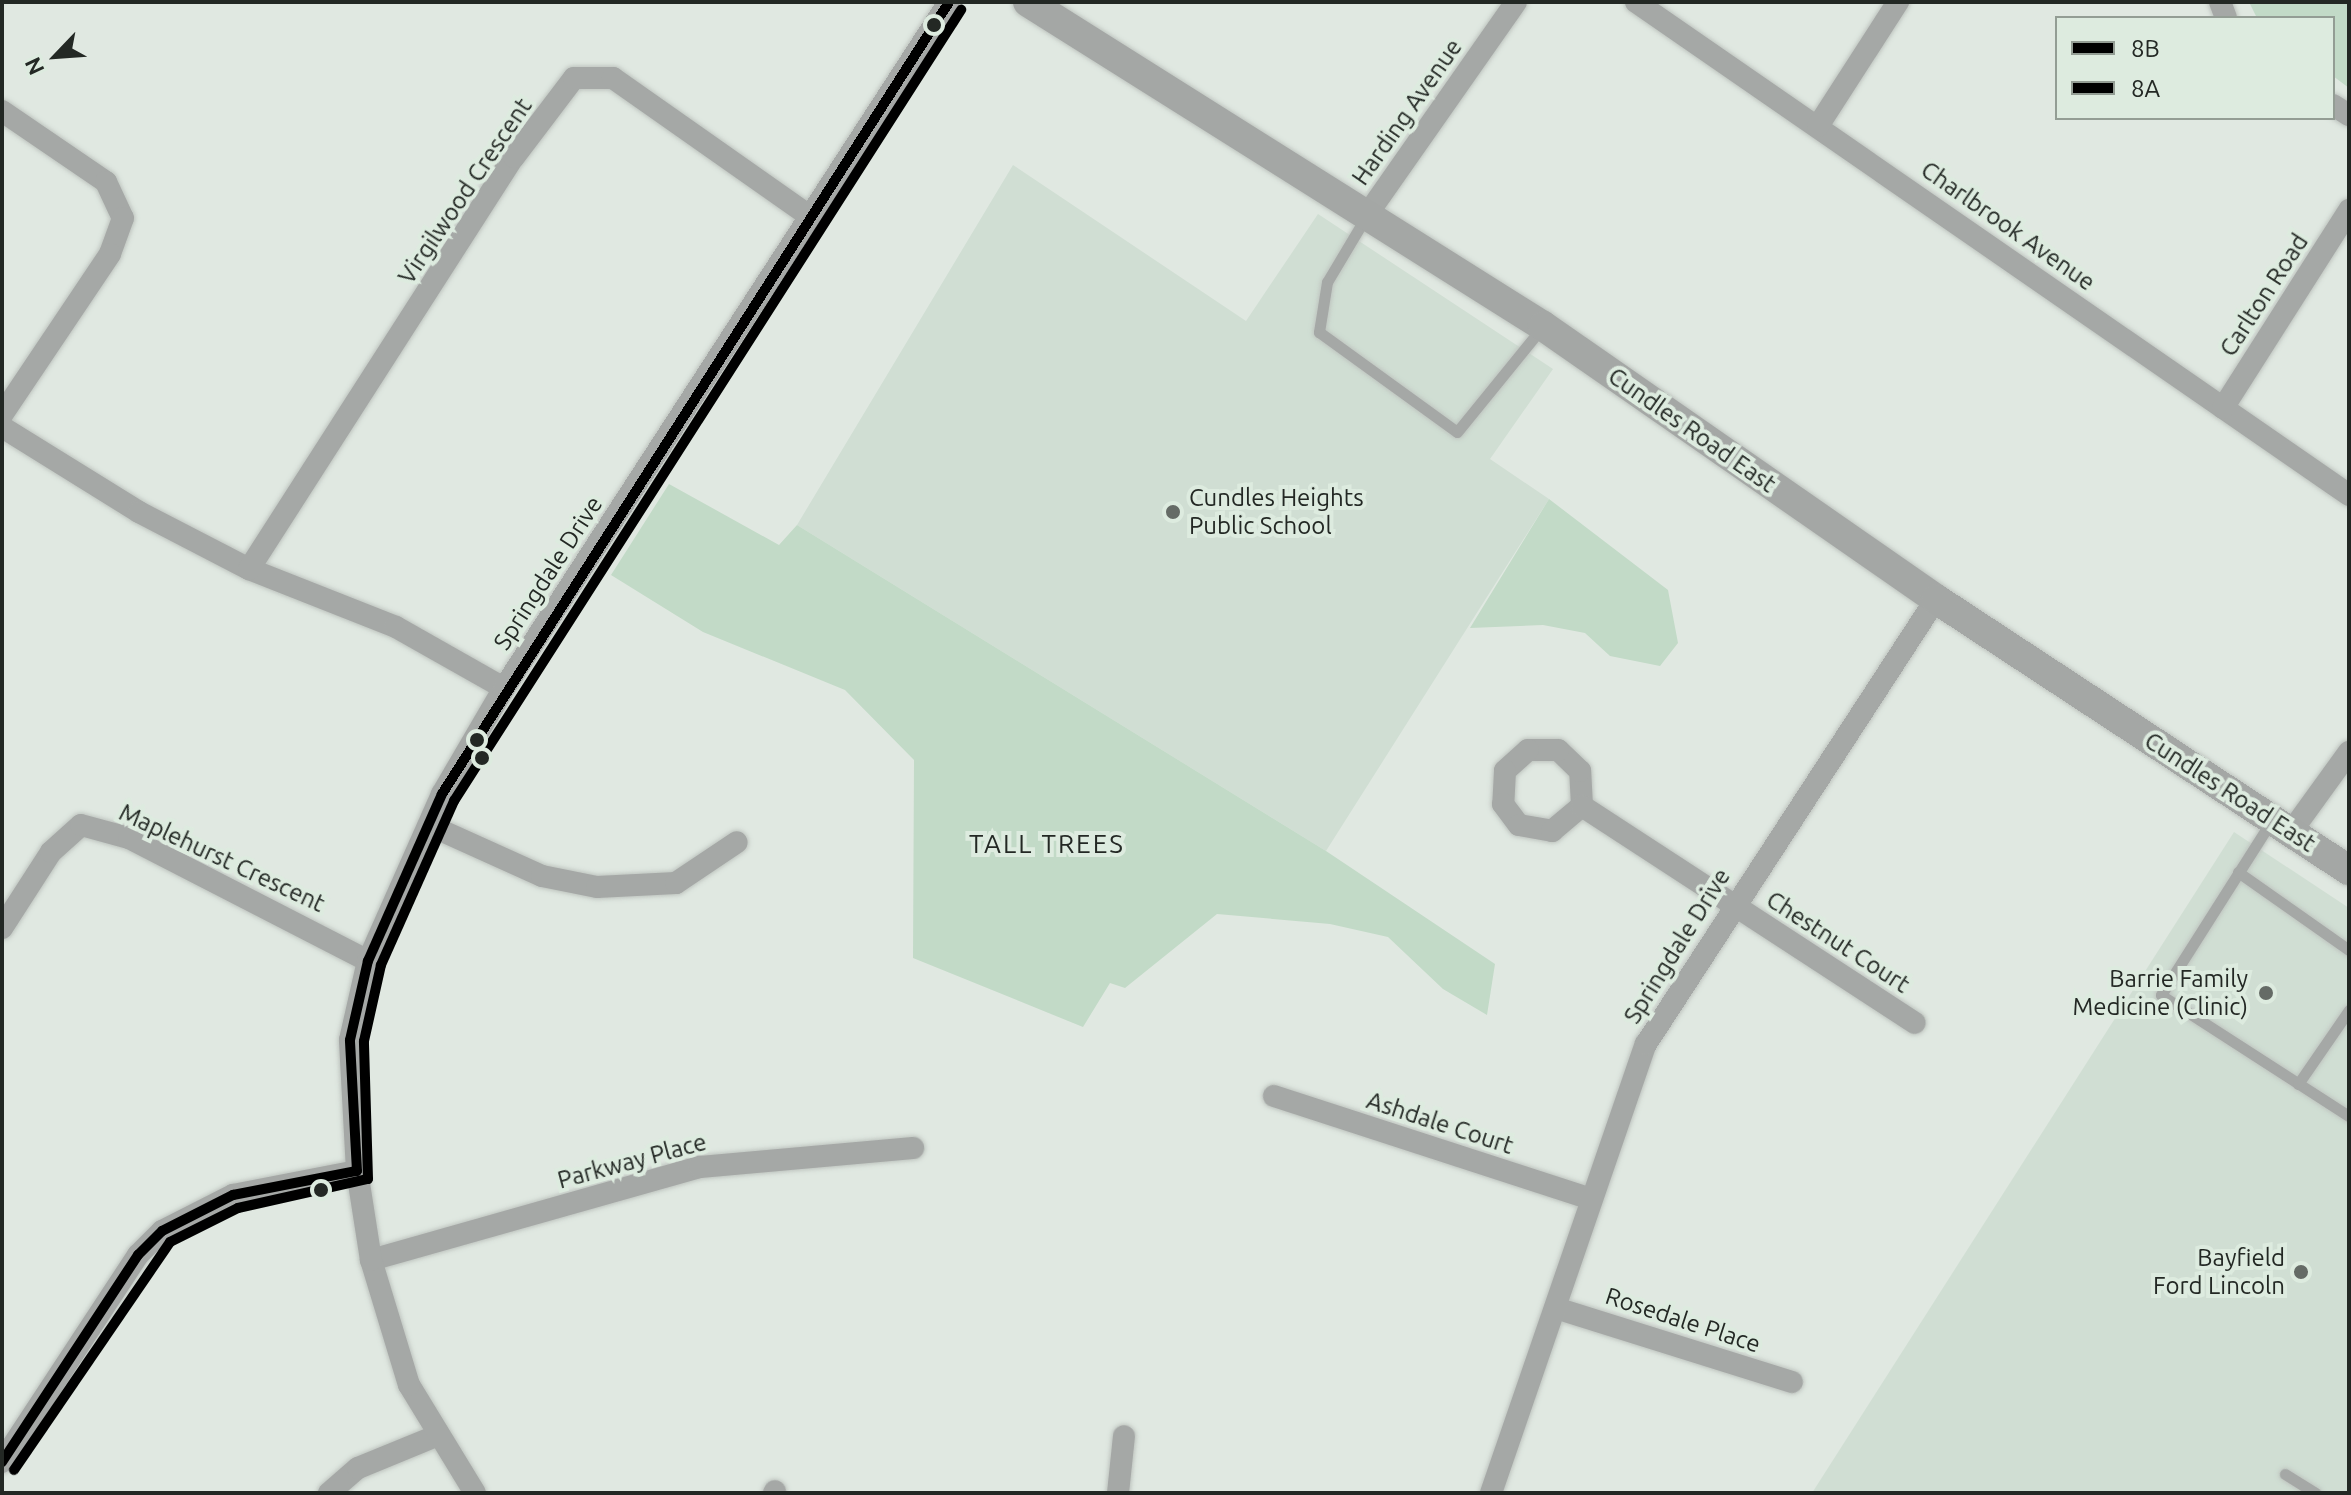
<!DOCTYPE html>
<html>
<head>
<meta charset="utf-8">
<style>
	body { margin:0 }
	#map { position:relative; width:2351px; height:1495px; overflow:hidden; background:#e0e8e1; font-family:Ubuntu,sans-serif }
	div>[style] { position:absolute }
	.built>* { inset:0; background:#d0ded3 }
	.green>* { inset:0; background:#c2dac7 }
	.roads { filter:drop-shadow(0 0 2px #bfc5c0) drop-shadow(0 0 2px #bfc5c0) }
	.lane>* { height:11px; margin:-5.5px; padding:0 5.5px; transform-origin:5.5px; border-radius:5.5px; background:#a5a8a6 }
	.street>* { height:22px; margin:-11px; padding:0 11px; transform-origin:11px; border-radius:11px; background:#a5a8a6 }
	.secondary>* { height:30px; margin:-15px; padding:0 15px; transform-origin:15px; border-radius:15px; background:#a4a7a5 }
	.bus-1>* { height:10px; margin:-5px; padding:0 5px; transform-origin:5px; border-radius:5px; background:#000 }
	.bus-2>* { height:10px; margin:-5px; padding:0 5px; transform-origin:5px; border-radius:5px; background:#000 }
	.dots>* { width:22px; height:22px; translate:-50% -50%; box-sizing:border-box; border:4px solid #ddebdf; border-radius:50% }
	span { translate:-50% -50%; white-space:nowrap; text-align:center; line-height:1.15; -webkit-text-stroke:8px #ddebdf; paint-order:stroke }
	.street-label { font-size:24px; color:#232824 }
	.poi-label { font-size:24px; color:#232824 }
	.left { translate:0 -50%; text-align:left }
	.right { translate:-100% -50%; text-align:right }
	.neighbourhood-label { font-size:26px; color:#232824; letter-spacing:2px }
	.frame { position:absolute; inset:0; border:4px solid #232824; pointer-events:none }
	.legend { position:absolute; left:2055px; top:16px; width:280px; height:104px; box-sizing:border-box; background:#ddebdf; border:2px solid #939d94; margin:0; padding:10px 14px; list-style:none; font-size:24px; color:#232824 }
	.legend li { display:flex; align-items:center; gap:16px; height:40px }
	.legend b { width:40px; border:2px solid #939d94 }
	.north { position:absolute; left:16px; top:16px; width:80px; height:80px; -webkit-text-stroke:6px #ddebdf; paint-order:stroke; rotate:245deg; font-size:22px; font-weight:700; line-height:32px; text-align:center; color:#232824 }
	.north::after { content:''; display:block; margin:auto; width:28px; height:36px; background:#232824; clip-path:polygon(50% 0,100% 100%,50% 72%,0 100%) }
</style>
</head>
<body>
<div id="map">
	<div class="built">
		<i style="clip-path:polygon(1013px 165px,1246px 321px,1318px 214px,1553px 369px,1490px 459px,1549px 499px,1326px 851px,797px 525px)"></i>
		<i style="clip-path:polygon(2234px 832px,2349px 908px,2349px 1493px,1812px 1493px)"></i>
	</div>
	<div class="green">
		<i style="clip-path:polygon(2249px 2px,2349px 2px,2349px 88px,2333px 76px,2333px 18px,2257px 18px)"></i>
		<i style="clip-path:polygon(669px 484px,779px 545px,797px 525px,1326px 851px,1495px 964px,1487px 1015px,1443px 989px,1388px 937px,1330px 924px,1217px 914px,1125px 988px,1110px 983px,1083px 1027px,913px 958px,914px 760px,845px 690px,703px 632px,611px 575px)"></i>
		<i style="clip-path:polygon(1549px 499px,1668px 590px,1678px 643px,1660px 666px,1610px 656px,1585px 633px,1543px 625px,1470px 628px)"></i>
	</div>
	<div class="roads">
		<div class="lane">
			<i style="left:1367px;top:215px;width:78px;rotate:120.8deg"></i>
			<i style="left:1327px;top:282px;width:51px;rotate:99.1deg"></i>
			<i style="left:1319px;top:332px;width:170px;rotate:35.9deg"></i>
			<i style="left:1457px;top:432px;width:136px;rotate:-50.9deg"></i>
			<i style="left:2272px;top:820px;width:207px;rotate:122.4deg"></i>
			<i style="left:2161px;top:995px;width:224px;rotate:32.8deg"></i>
			<i style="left:2238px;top:872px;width:136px;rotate:35.1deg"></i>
			<i style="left:2298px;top:1084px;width:90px;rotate:-55.4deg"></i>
			<i style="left:2285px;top:1474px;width:36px;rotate:32deg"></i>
		</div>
		<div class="street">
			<i style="left:1636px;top:2px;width:867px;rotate:34.66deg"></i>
			<i style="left:2220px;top:2px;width:17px;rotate:69deg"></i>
			<i style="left:2333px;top:105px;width:19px;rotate:32deg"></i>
			<i style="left:2px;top:111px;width:126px;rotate:34.3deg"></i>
			<i style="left:106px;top:182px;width:40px;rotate:65deg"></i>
			<i style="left:123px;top:218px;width:38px;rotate:110deg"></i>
			<i style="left:110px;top:254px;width:194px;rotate:123.9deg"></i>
			<i style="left:1818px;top:126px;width:148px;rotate:-57.2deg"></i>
			<i style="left:1369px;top:212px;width:256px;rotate:-55deg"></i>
			<i style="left:2223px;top:408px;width:235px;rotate:-57.5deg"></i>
			<i style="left:2px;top:427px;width:161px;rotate:31.8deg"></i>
			<i style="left:139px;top:512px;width:124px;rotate:27.4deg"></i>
			<i style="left:249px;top:569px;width:158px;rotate:21.5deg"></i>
			<i style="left:396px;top:627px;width:124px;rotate:29.5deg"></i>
			<i style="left:249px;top:569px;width:490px;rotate:-57.3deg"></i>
			<i style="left:514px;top:157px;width:99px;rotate:-52.8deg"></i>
			<i style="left:574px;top:78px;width:39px"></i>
			<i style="left:613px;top:78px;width:240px;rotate:35.1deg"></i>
			<i style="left:1582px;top:806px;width:35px;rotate:-93deg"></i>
			<i style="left:1580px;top:771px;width:30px;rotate:-136deg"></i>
			<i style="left:1558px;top:750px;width:30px;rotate:180deg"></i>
			<i style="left:1528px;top:750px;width:31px;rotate:138deg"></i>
			<i style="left:1505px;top:771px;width:33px;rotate:93deg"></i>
			<i style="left:1503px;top:804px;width:26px;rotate:53deg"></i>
			<i style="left:1519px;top:825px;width:34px;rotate:10deg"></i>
			<i style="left:1552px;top:831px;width:39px;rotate:-40deg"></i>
			<i style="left:1582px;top:806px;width:397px;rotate:33.1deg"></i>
			<i style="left:429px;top:825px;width:124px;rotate:24.3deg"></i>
			<i style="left:542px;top:876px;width:56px;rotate:11.3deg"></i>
			<i style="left:597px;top:887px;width:79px;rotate:-2.9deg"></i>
			<i style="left:676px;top:883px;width:73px;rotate:-33.9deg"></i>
			<i style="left:2291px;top:832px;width:99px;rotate:-54.1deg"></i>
			<i style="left:2px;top:928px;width:90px;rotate:-57.2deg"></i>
			<i style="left:51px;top:852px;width:40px;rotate:-42deg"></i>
			<i style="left:81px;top:825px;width:50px;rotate:15.2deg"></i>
			<i style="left:129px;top:838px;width:269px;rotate:27.2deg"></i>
			<i style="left:1274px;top:1096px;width:333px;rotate:18deg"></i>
			<i style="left:371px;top:1260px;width:342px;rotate:-15.8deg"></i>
			<i style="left:700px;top:1167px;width:214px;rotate:-5.1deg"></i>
			<i style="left:1559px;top:1309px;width:244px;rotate:17.4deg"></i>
			<i style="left:2px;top:1462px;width:248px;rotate:-56.7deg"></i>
			<i style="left:138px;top:1255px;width:34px;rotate:-45deg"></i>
			<i style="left:162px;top:1231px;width:80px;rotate:-26.9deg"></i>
			<i style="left:233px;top:1195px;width:126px;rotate:-11deg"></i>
			<i style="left:329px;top:1493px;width:38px;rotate:-41deg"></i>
			<i style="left:358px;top:1468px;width:84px;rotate:-22.3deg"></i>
			<i style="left:475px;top:1493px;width:127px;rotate:-121.4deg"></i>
			<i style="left:409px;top:1385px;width:131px;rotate:-106.9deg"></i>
			<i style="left:371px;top:1260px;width:90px;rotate:-98.9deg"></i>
			<i style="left:357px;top:1171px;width:131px;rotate:-93.1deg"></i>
			<i style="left:350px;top:1040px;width:81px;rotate:-77.2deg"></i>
			<i style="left:368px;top:961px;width:183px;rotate:-66.1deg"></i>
			<i style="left:442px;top:794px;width:123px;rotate:-59.7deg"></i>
			<i style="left:504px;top:688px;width:818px;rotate:-57.03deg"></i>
			<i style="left:774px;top:1493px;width:2px;rotate:-63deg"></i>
			<i style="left:1118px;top:1493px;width:57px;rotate:-84deg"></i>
			<i style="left:1491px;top:1493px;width:475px;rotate:-71deg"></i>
			<i style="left:1646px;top:1044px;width:531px;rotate:-56.91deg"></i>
		</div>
		<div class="secondary">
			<i style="left:1028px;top:2px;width:608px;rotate:32.18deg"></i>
			<i style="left:1543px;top:326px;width:479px;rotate:34.8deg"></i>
			<i style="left:1936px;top:599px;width:494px;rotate:33.3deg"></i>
		</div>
	</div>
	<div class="bus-1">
		<i style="left:2px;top:1462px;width:248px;rotate:-56.7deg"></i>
		<i style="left:138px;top:1255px;width:34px;rotate:-45deg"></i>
		<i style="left:162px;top:1231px;width:80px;rotate:-26.9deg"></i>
		<i style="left:233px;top:1195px;width:126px;rotate:-11deg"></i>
		<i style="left:357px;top:1171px;width:131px;rotate:-93.1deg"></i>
		<i style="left:350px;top:1040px;width:81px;rotate:-77.2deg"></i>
		<i style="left:368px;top:961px;width:183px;rotate:-66.1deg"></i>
		<i style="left:442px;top:794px;width:940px;rotate:-57.37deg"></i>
	</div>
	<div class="bus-2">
		<i style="left:14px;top:1470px;width:276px;rotate:-55.6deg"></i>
		<i style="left:170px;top:1242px;width:76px;rotate:-26.6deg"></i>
		<i style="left:238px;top:1208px;width:133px;rotate:-12.6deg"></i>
		<i style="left:368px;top:1179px;width:138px;rotate:-91.7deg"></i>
		<i style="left:364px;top:1041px;width:78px;rotate:-77.4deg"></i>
		<i style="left:381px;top:965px;width:180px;rotate:-66deg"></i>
		<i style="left:454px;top:801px;width:940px;rotate:-57.34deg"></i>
	</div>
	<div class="dots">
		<i style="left:934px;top:25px;background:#232824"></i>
		<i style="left:1173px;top:512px;background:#656b66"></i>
		<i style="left:477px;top:740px;background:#232824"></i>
		<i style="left:482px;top:758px;background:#232824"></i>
		<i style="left:2266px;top:993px;background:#656b66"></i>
		<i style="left:321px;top:1190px;background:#232824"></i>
		<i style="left:2301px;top:1272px;background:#656b66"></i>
	</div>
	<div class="street-label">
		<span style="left:1407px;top:112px;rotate:-55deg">Harding Avenue</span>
		<span style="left:465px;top:191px;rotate:-56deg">Virgilwood Crescent</span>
		<span style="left:2008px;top:226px;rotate:35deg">Charlbrook Avenue</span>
		<span style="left:2264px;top:295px;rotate:-57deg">Carlton Road</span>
		<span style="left:1692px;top:430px;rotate:35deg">Cundles Road East</span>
		<span style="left:548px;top:573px;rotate:-57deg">Springdale Drive</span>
		<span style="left:2230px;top:792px;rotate:33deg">Cundles Road East</span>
		<span style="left:222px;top:858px;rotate:25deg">Maplehurst Crescent</span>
		<span style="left:1838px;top:942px;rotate:33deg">Chestnut Court</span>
		<span style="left:1677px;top:946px;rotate:-58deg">Springdale Drive</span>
		<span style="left:1440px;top:1123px;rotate:18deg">Ashdale Court</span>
		<span style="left:632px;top:1161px;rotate:-15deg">Parkway Place</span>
		<span style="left:1683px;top:1320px;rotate:18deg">Rosedale Place</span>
	</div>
	<div class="poi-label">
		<span class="left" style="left:1189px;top:512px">Cundles Heights<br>Public School</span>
		<span class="right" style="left:2248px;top:993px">Barrie Family<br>Medicine (Clinic)</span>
		<span class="right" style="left:2285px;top:1272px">Bayfield<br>Ford Lincoln</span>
	</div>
	<div class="neighbourhood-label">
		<span style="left:1047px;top:844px">TALL TREES</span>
	</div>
	<div class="frame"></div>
	<ul class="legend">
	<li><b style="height:10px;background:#000"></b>8B</li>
	<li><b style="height:10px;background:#000"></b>8A</li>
	</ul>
	<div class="north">N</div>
</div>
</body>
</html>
